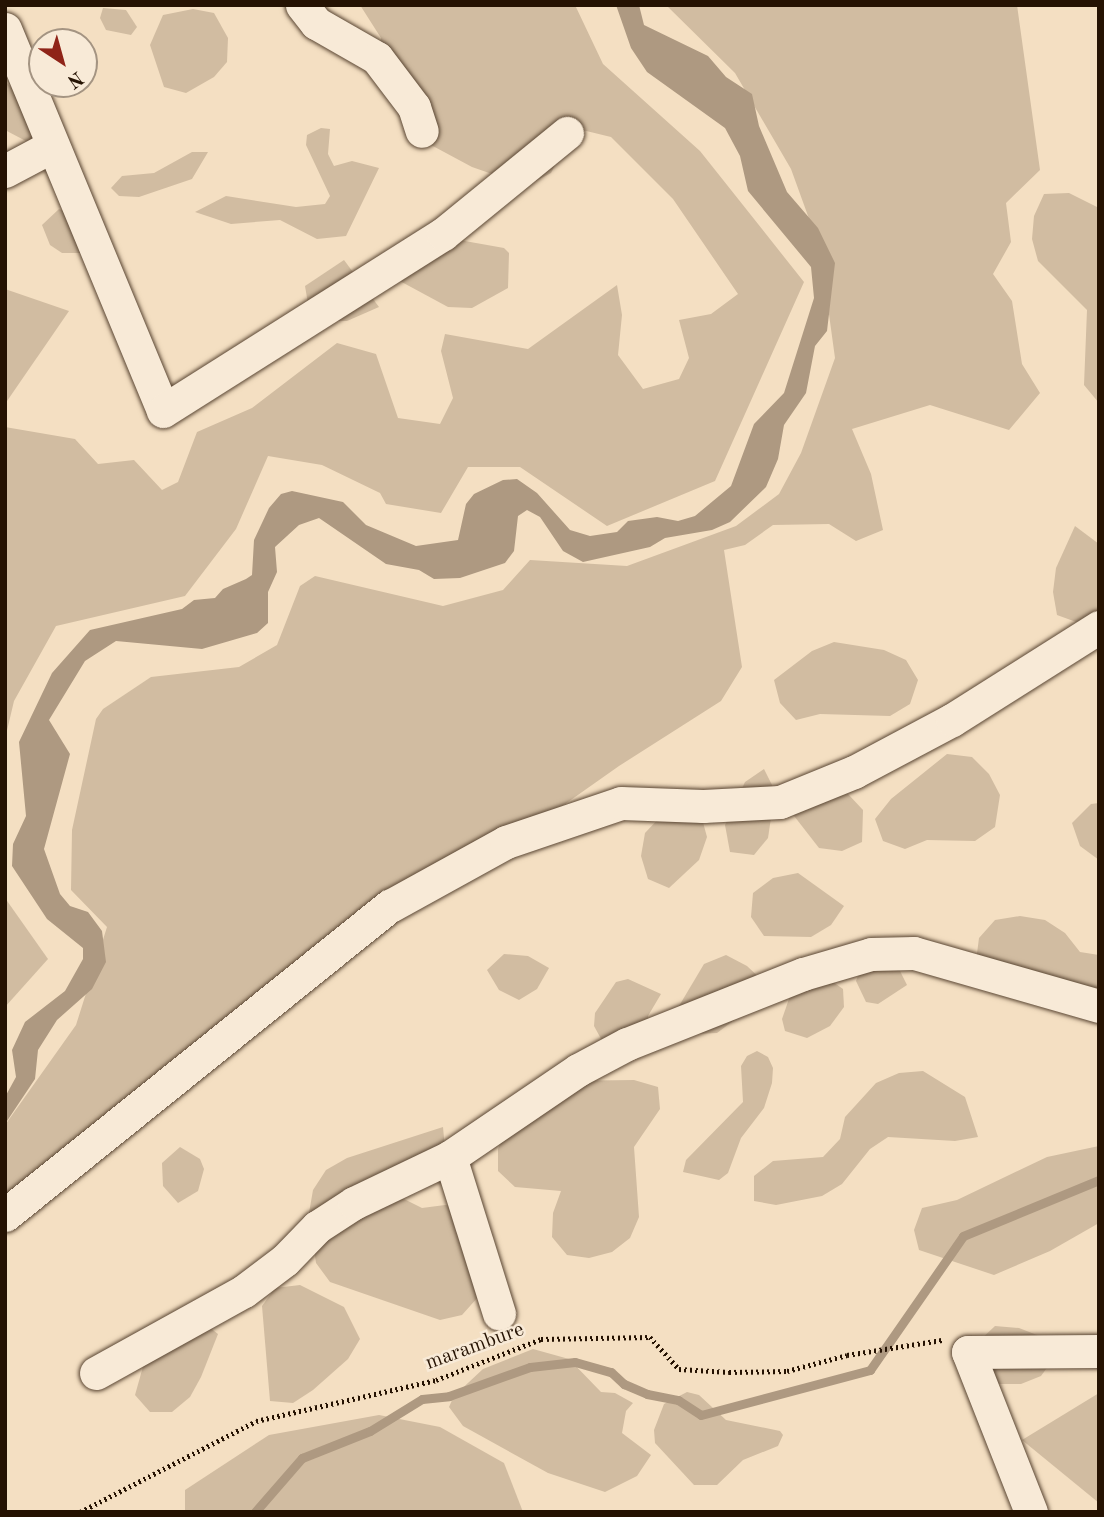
<!DOCTYPE html>
<html>
<head>
<meta charset="utf-8">
<style>
	body { margin:0 }
	#map { position:relative; width:1104px; height:1517px; overflow:hidden; background:#f4dfc2; font-family:"Old Standard TT",serif }
	div>[style] { position:absolute }
	.green>* { inset:0; background:#d1bca1 }
	.water>* { inset:0; background:#ae9981 }
	.stream>* { height:9px; margin:-4.5px; padding:0 4.5px; transform-origin:4.5px; border-radius:4.5px; background:#ae9981 }
	.path>* { height:4.5px; margin-top:-2.25px; transform-origin:0; background:repeating-linear-gradient(90deg,#251202 0 2px,transparent 0 5.5px) }
	.roads { filter:drop-shadow(0 0 2px #594532) drop-shadow(0 0 2px #594532) }
	.minor>* { height:33px; margin:-16.5px; padding:0 16.5px; transform-origin:16.5px; border-radius:16.5px; background:#f8ead7 }
	span { translate:-50% -50%; white-space:nowrap; text-align:center; line-height:1.15; -webkit-text-stroke:5px #f8ead7; paint-order:stroke }
	.street-label { font-size:21px; color:#251202 }
	.frame { position:absolute; inset:0; border:7px solid #251202; pointer-events:none }
	.north { position:absolute; left:28px; top:28px; width:70px; height:70px; box-sizing:border-box; background:#f8ead7; border:2px solid #a49482; border-radius:50%; rotate:144deg; font-size:19px; font-weight:700; line-height:28px; text-align:center; color:#251202 }
	.north::after { content:''; display:block; margin:auto; width:24px; height:32px; background:#8f2418; clip-path:polygon(50% 0,100% 100%,50% 72%,0 100%) }
</style>
</head>
<body>
<div id="map">
	<div class="green">
		<i style="clip-path:polygon(360px 5px,575px 5px,603px 64px,700px 151px,804px 282px,715px 481px,607px 526px,520px 467px,468px 467px,441px 513px,386px 504px,380px 493px,322px 465px,268px 456px,236px 529px,185px 596px,56px 626px,14px 701px,5px 739px,5px 427px,75px 439px,98px 464px,134px 460px,162px 490px,178px 482px,197px 432px,252px 408px,337px 343px,376px 354px,398px 418px,440px 424px,453px 398px,441px 351px,445px 334px,528px 349px,617px 285px,622px 315px,618px 355px,643px 389px,679px 379px,689px 358px,679px 320px,711px 314px,738px 294px,673px 199px,611px 137px,574px 128px,551px 173px,526px 186px,472px 167px,418px 138px,376px 70px,381px 38px)"></i>
		<i style="clip-path:polygon(666px 5px,1017px 5px,1040px 170px,1006px 203px,1011px 242px,993px 274px,1012px 301px,1022px 364px,1040px 393px,1009px 430px,930px 405px,852px 429px,871px 474px,883px 530px,856px 541px,829px 524px,773px 525px,745px 545px,724px 550px,742px 667px,721px 701px,619px 766px,5px 1199px,5px 1125px,76px 1025px,107px 927px,71px 890px,72px 830px,96px 719px,103px 709px,151px 677px,239px 667px,277px 645px,300px 586px,315px 576px,443px 606px,503px 590px,530px 560px,627px 566px,736px 526px,779px 494px,801px 453px,835px 358px,820px 249px,791px 169px,735px 73px)"></i>
		<i style="clip-path:polygon(103px 8px,126px 10px,137px 27px,131px 35px,106px 30px,100px 18px)"></i>
		<i style="clip-path:polygon(193px 9px,214px 13px,228px 38px,227px 62px,214px 77px,186px 93px,164px 87px,150px 45px,163px 15px)"></i>
		<i style="clip-path:polygon(5px 81px,25px 101px,41px 149px,5px 130px)"></i>
		<i style="clip-path:polygon(321px 128px,330px 129px,328px 154px,334px 166px,352px 161px,379px 168px,346px 236px,317px 239px,280px 220px,231px 224px,195px 212px,226px 196px,296px 207px,325px 204px,330px 196px,306px 145px,307px 135px)"></i>
		<i style="clip-path:polygon(192px 152px,208px 152px,192px 179px,139px 197px,119px 196px,111px 188px,122px 176px,154px 173px)"></i>
		<i style="clip-path:polygon(1069px 193px,1099px 208px,1099px 403px,1084px 385px,1087px 310px,1038px 261px,1032px 239px,1034px 216px,1044px 194px)"></i>
		<i style="clip-path:polygon(59px 209px,93px 223px,85px 253px,62px 253px,50px 245px,42px 225px)"></i>
		<i style="clip-path:polygon(431px 235px,504px 248px,509px 253px,508px 288px,472px 308px,448px 307px,398px 280px)"></i>
		<i style="clip-path:polygon(344px 260px,379px 307px,347px 321px,311px 321px,305px 286px)"></i>
		<i style="clip-path:polygon(5px 289px,69px 311px,5px 404px)"></i>
		<i style="clip-path:polygon(1075px 526px,1099px 544px,1099px 614px,1079px 623px,1057px 615px,1053px 592px,1056px 568px)"></i>
		<i style="clip-path:polygon(834px 642px,884px 650px,906px 660px,918px 680px,910px 704px,890px 716px,820px 714px,796px 720px,780px 703px,774px 680px,812px 651px)"></i>
		<i style="clip-path:polygon(947px 754px,972px 757px,989px 774px,1000px 795px,995px 827px,975px 841px,927px 840px,905px 849px,883px 841px,875px 819px,891px 799px)"></i>
		<i style="clip-path:polygon(764px 769px,775px 791px,768px 838px,754px 855px,730px 852px,725px 825px,745px 782px)"></i>
		<i style="clip-path:polygon(827px 785px,848px 794px,863px 810px,862px 842px,842px 851px,819px 848px,791px 812px)"></i>
		<i style="clip-path:polygon(1099px 803px,1099px 860px,1080px 846px,1072px 823px,1091px 804px)"></i>
		<i style="clip-path:polygon(701px 815px,707px 837px,699px 860px,669px 888px,648px 879px,641px 856px,645px 833px,661px 816px)"></i>
		<i style="clip-path:polygon(798px 873px,844px 906px,831px 925px,811px 937px,764px 936px,751px 917px,753px 893px,773px 878px)"></i>
		<i style="clip-path:polygon(5px 898px,48px 959px,5px 1007px)"></i>
		<i style="clip-path:polygon(1020px 916px,1045px 920px,1065px 933px,1080px 952px,1099px 955px,1099px 1002px,976px 961px,979px 938px,995px 920px)"></i>
		<i style="clip-path:polygon(504px 954px,528px 956px,549px 968px,537px 989px,519px 1000px,499px 990px,487px 970px)"></i>
		<i style="clip-path:polygon(726px 955px,747px 966px,765px 983px,757px 1003px,717px 1033px,694px 1034px,679px 1006px,704px 964px)"></i>
		<i style="clip-path:polygon(896px 963px,907px 985px,878px 1004px,866px 1002px,856px 981px,861px 968px)"></i>
		<i style="clip-path:polygon(628px 979px,661px 994px,648px 1016px,650px 1027px,605px 1046px,594px 1026px,595px 1013px,616px 982px)"></i>
		<i style="clip-path:polygon(833px 982px,843px 989px,844px 1007px,830px 1026px,807px 1038px,785px 1031px,782px 1019px,790px 996px)"></i>
		<i style="clip-path:polygon(757px 1051px,768px 1057px,773px 1068px,772px 1083px,764px 1108px,741px 1138px,728px 1173px,719px 1180px,683px 1172px,686px 1160px,743px 1102px,741px 1066px,747px 1056px)"></i>
		<i style="clip-path:polygon(923px 1071px,965px 1097px,978px 1137px,955px 1141px,888px 1137px,870px 1149px,842px 1184px,822px 1196px,776px 1205px,754px 1201px,754px 1176px,773px 1161px,823px 1157px,840px 1139px,845px 1117px,876px 1083px,899px 1073px)"></i>
		<i style="clip-path:polygon(634px 1080px,658px 1087px,660px 1109px,634px 1147px,639px 1217px,630px 1238px,612px 1252px,589px 1258px,567px 1255px,552px 1237px,553px 1213px,561px 1191px,515px 1187px,498px 1171px,498px 1149px,516px 1103px,558px 1081px)"></i>
		<i style="clip-path:polygon(443px 1127px,445px 1149px,402px 1198px,422px 1208px,445px 1205px,468px 1208px,479px 1296px,462px 1315px,440px 1320px,330px 1282px,316px 1263px,309px 1213px,313px 1190px,326px 1170px,347px 1158px)"></i>
		<i style="clip-path:polygon(1099px 1146px,1099px 1223px,1050px 1251px,994px 1275px,919px 1250px,914px 1230px,922px 1208px,957px 1200px,1047px 1157px)"></i>
		<i style="clip-path:polygon(180px 1147px,200px 1159px,204px 1169px,198px 1191px,178px 1203px,163px 1186px,162px 1163px)"></i>
		<i style="clip-path:polygon(300px 1285px,344px 1307px,360px 1339px,348px 1359px,313px 1390px,293px 1403px,270px 1401px,262px 1306px,275px 1288px)"></i>
		<i style="clip-path:polygon(200px 1320px,218px 1334px,201px 1377px,190px 1397px,172px 1412px,150px 1412px,135px 1395px,155px 1324px)"></i>
		<i style="clip-path:polygon(995px 1326px,1019px 1328px,1042px 1337px,1057px 1354px,1041px 1376px,1021px 1384px,998px 1384px,960px 1359px)"></i>
		<i style="clip-path:polygon(533px 1349px,569px 1359px,601px 1392px,615px 1393px,633px 1403px,626px 1411px,622px 1433px,651px 1455px,637px 1476px,605px 1492px,548px 1473px,463px 1426px,449px 1407px,454px 1396px,483px 1369px)"></i>
		<i style="clip-path:polygon(687px 1392px,699px 1395px,726px 1420px,780px 1431px,783px 1435px,778px 1446px,743px 1460px,717px 1485px,694px 1485px,655px 1443px,654px 1430px,664px 1404px)"></i>
		<i style="clip-path:polygon(1099px 1393px,1099px 1503px,1022px 1440px)"></i>
		<i style="clip-path:polygon(379px 1415px,440px 1427px,504px 1463px,523px 1512px,185px 1512px,185px 1490px,269px 1435px)"></i>
	</div>
	<div class="water">
		<i style="clip-path:polygon(616px 5px,639px 5px,644px 25px,708px 56px,726px 77px,752px 94px,759px 126px,787px 192px,818px 228px,835px 263px,827px 331px,815px 346px,806px 393px,784px 425px,778px 459px,766px 487px,730px 522px,712px 530px,665px 538px,650px 547px,583px 562px,563px 551px,540px 517px,527px 510px,518px 516px,514px 551px,505px 563px,460px 578px,434px 579px,419px 570px,386px 564px,319px 518px,299px 525px,275px 547px,277px 572px,268px 592px,268px 623px,257px 633px,202px 649px,116px 641px,85px 661px,49px 720px,70px 754px,44px 849px,60px 894px,70px 906px,88px 912px,102px 931px,106px 962px,92px 989px,57px 1020px,38px 1050px,35px 1079px,5px 1124px,5px 1097px,16px 1077px,12px 1050px,25px 1022px,65px 991px,83px 959px,83px 948px,47px 919px,12px 866px,13px 844px,26px 816px,19px 742px,52px 673px,90px 630px,182px 609px,194px 600px,215px 598px,223px 589px,246px 579px,252px 575px,254px 540px,269px 508px,281px 494px,292px 491px,343px 502px,366px 525px,416px 546px,458px 540px,466px 504px,474px 494px,503px 480px,517px 479px,537px 493px,570px 530px,590px 536px,617px 532px,628px 521px,657px 517px,678px 521px,695px 516px,731px 486px,754px 424px,784px 393px,814px 298px,811px 267px,748px 191px,740px 156px,725px 128px,647px 72px,631px 48px)"></i>
	</div>
	<div class="stream">
		<i style="left:255px;top:1512px;width:72px;rotate:-49deg"></i>
		<i style="left:302px;top:1458px;width:73px;rotate:-21.7deg"></i>
		<i style="left:370px;top:1431px;width:61px;rotate:-31.6deg"></i>
		<i style="left:422px;top:1399px;width:27px;rotate:-6deg"></i>
		<i style="left:449px;top:1396px;width:86px;rotate:-19.7deg"></i>
		<i style="left:530px;top:1367px;width:45px;rotate:-6.3deg"></i>
		<i style="left:575px;top:1362px;width:37px;rotate:16deg"></i>
		<i style="left:611px;top:1372px;width:18px;rotate:43deg"></i>
		<i style="left:624px;top:1384px;width:25px;rotate:23deg"></i>
		<i style="left:647px;top:1394px;width:32px;rotate:11deg"></i>
		<i style="left:678px;top:1400px;width:27px;rotate:33deg"></i>
		<i style="left:701px;top:1415px;width:175px;rotate:-14.9deg"></i>
		<i style="left:870px;top:1370px;width:163px;rotate:-55.2deg"></i>
		<i style="left:963px;top:1236px;width:147px;rotate:-22.4deg"></i>
	</div>
	<div class="path">
		<i style="left:80px;top:1512px;width:198px;rotate:-27.3deg"></i>
		<i style="left:256px;top:1421px;width:185px;rotate:-12.8deg"></i>
		<i style="left:436px;top:1380px;width:113px;rotate:-21.3deg"></i>
		<i style="left:541px;top:1339px;width:109px;rotate:-1.1deg"></i>
		<i style="left:650px;top:1337px;width:43px;rotate:47.8deg"></i>
		<i style="left:679px;top:1369px;width:50px;rotate:3.4deg"></i>
		<i style="left:729px;top:1372px;width:58px;rotate:-1deg"></i>
		<i style="left:787px;top:1371px;width:62px;rotate:-14.9deg"></i>
		<i style="left:847px;top:1355px;width:96px;rotate:-9deg"></i>
	</div>
	<div class="roads">
		<div class="minor">
			<i style="left:302px;top:5px;width:23px;rotate:52deg"></i>
			<i style="left:316px;top:23px;width:70px;rotate:29.8deg"></i>
			<i style="left:377px;top:58px;width:61px;rotate:52.9deg"></i>
			<i style="left:414px;top:107px;width:25px;rotate:72deg"></i>
			<i style="left:5px;top:29px;width:413px;rotate:67.5deg"></i>
			<i style="left:163px;top:411px;width:331px;rotate:-32.3deg"></i>
			<i style="left:443px;top:234px;width:160px;rotate:-39.2deg"></i>
			<i style="left:5px;top:171px;width:53px;rotate:-28deg"></i>
			<i style="left:450px;top:1157px;width:164px;rotate:72.6deg"></i>
			<i style="left:5px;top:1215px;width:494px;rotate:-38.8deg"></i>
			<i style="left:390px;top:906px;width:132px;rotate:-28.9deg"></i>
			<i style="left:506px;top:842px;width:121px;rotate:-18.7deg"></i>
			<i style="left:621px;top:803px;width:82px;rotate:2.1deg"></i>
			<i style="left:703px;top:806px;width:77px;rotate:-3deg"></i>
			<i style="left:780px;top:802px;width:80px;rotate:-22.1deg"></i>
			<i style="left:854px;top:772px;width:111px;rotate:-28deg"></i>
			<i style="left:952px;top:720px;width:174px;rotate:-32.3deg"></i>
			<i style="left:96px;top:1373px;width:169px;rotate:-29deg"></i>
			<i style="left:244px;top:1291px;width:51px;rotate:-37.1deg"></i>
			<i style="left:285px;top:1260px;width:46px;rotate:-45.9deg"></i>
			<i style="left:317px;top:1227px;width:44px;rotate:-33deg"></i>
			<i style="left:354px;top:1203px;width:106px;rotate:-25.6deg"></i>
			<i style="left:450px;top:1157px;width:155px;rotate:-34.2deg"></i>
			<i style="left:578px;top:1070px;width:55px;rotate:-28deg"></i>
			<i style="left:627px;top:1044px;width:189px;rotate:-21.7deg"></i>
			<i style="left:803px;top:974px;width:71px;rotate:-16.4deg"></i>
			<i style="left:871px;top:954px;width:43px;rotate:-1.3deg"></i>
			<i style="left:914px;top:953px;width:192px;rotate:16deg"></i>
			<i style="left:1031px;top:1512px;width:172px;rotate:-111.5deg"></i>
			<i style="left:968px;top:1352px;width:131px;rotate:-0.4deg"></i>
		</div>
	</div>
	<div class="street-label">
		<span style="left:475px;top:1347px;rotate:-20deg">marambure</span>
	</div>
	<div class="frame"></div>
	<div class="north">N</div>
</div>
</body>
</html>
